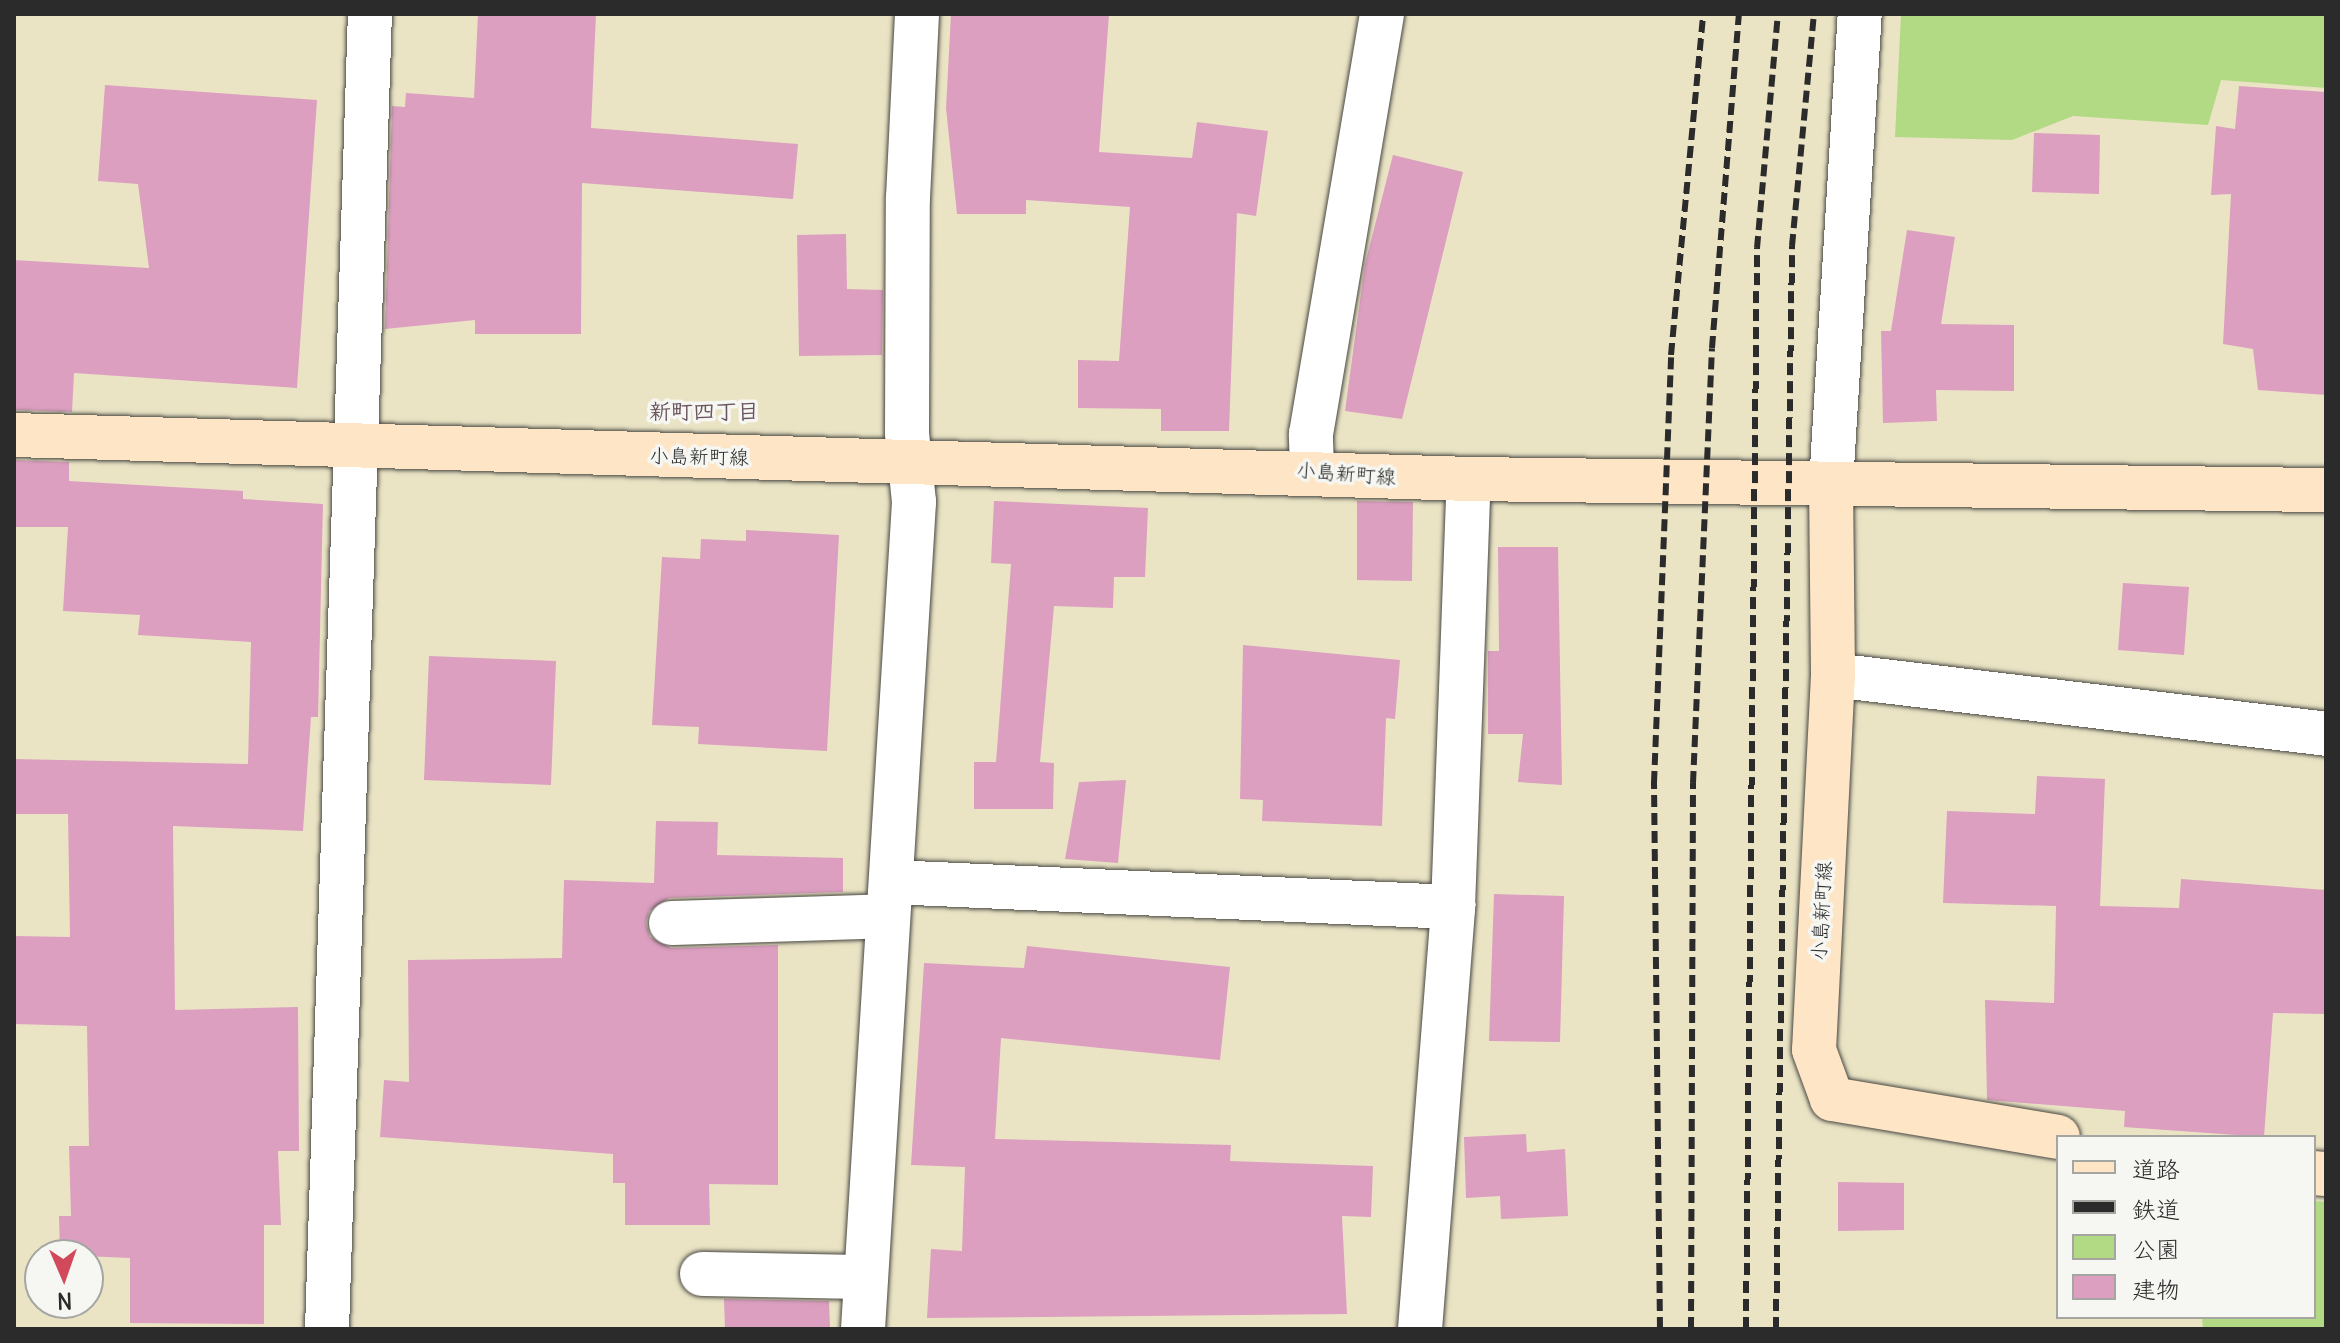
<!DOCTYPE html>
<html>
<head>
<meta charset="utf-8">
<style>
	body { margin:0 }
	#map { position:relative; width:2340px; height:1343px; overflow:hidden; background:#eae4c5; font-family:Delius,"Klee One",sans-serif }
	div>[style] { position:absolute }
	.green>* { inset:0; background:#b2da84 }
	.building>* { inset:0; background:#dc9fc0 }
	.roads { filter:drop-shadow(0 0 2px #484742) drop-shadow(0 0 2px #484742) }
	.street>* { height:44px; margin:-22px; padding:0 22px; transform-origin:22px; border-radius:22px; background:#fff }
	.secondary>* { height:44px; margin:-22px; padding:0 22px; transform-origin:22px; border-radius:22px; background:#fee5c5 }
	.rail>* { height:6px; margin-top:-3px; transform-origin:0; background:repeating-linear-gradient(90deg,#2b2b2b 0 12px,transparent 0 18px) }
	span { translate:-50% -50%; white-space:nowrap; text-align:center; line-height:1.15; -webkit-text-stroke:7px #f6f6f2; paint-order:stroke }
	.street-label { font-size:20px; color:#2b2b2b }
	.neighbourhood-label { font-size:22px; color:#69545f; font-weight:700 }
	.frame { position:absolute; inset:0; border:16px solid #2b2b2b; pointer-events:none }
	.legend { position:absolute; left:2056px; top:1135px; width:260px; height:184px; box-sizing:border-box; background:#f6f6f2; border:2px solid #a5a5a2; margin:0; padding:10px 14px; list-style:none; font-size:24px; color:#2b2b2b }
	.legend li { display:flex; align-items:center; gap:16px; height:40px }
	.legend b { width:40px; border:2px solid #a5a5a2 }
	.north { position:absolute; left:24px; top:1239px; width:80px; height:80px; box-sizing:border-box; background:#f6f6f2; border:2px solid #a5a5a2; border-radius:50%; rotate:178deg; font-size:22px; font-weight:700; line-height:32px; text-align:center; color:#2b2b2b }
	.north::after { content:''; display:block; margin:auto; width:28px; height:36px; background:#d1495b; clip-path:polygon(50% 0,100% 100%,50% 72%,0 100%) }
</style>
</head>
<body>
<div id="map">
	<div class="green">
		<i style="clip-path:polygon(1901px 14px,2326px 14px,2326px 88px,2221px 80px,2208px 125px,2073px 116px,2012px 140px,1895px 137px)"></i>
		<i style="clip-path:polygon(2314px 1201px,2326px 1202px,2326px 1329px,2203px 1329px,2202px 1317px,2314px 1317px)"></i>
	</div>
	<div class="building">
		<i style="clip-path:polygon(478px 14px,596px 14px,591px 128px,798px 144px,793px 199px,582px 183px,581px 334px,475px 334px,475px 320px,385px 329px,392px 106px,405px 107px,406px 93px,474px 98px)"></i>
		<i style="clip-path:polygon(951px 14px,1109px 14px,1099px 152px,1192px 158px,1197px 122px,1268px 131px,1256px 216px,1237px 213px,1229px 431px,1161px 431px,1161px 409px,1078px 408px,1078px 360px,1119px 361px,1130px 207px,1026px 200px,1026px 214px,957px 214px,946px 108px)"></i>
		<i style="clip-path:polygon(105px 85px,317px 100px,297px 388px,74px 373px,72px 412px,14px 410px,14px 260px,149px 268px,138px 184px,98px 181px)"></i>
		<i style="clip-path:polygon(2239px 86px,2326px 92px,2326px 395px,2258px 390px,2253px 349px,2223px 344px,2231px 194px,2211px 195px,2216px 126px,2235px 129px)"></i>
		<i style="clip-path:polygon(2034px 133px,2100px 135px,2099px 194px,2032px 192px)"></i>
		<i style="clip-path:polygon(1393px 155px,1463px 172px,1402px 419px,1345px 411px,1365px 264px)"></i>
		<i style="clip-path:polygon(1907px 230px,1955px 237px,1941px 324px,2014px 325px,2014px 391px,1936px 390px,1937px 421px,1883px 423px,1881px 331px,1891px 331px)"></i>
		<i style="clip-path:polygon(846px 234px,847px 289px,883px 290px,882px 355px,799px 356px,797px 235px)"></i>
		<i style="clip-path:polygon(14px 460px,69px 462px,69px 481px,243px 491px,243px 499px,323px 504px,318px 717px,311px 717px,303px 831px,173px 826px,175px 1010px,298px 1007px,299px 1151px,278px 1151px,281px 1225px,264px 1225px,264px 1324px,130px 1323px,130px 1258px,60px 1255px,59px 1216px,71px 1216px,69px 1146px,89px 1146px,87px 1026px,14px 1024px,14px 936px,70px 937px,68px 814px,14px 814px,14px 759px,248px 764px,251px 642px,138px 635px,140px 615px,63px 611px,68px 527px,14px 527px)"></i>
		<i style="clip-path:polygon(994px 501px,1148px 508px,1145px 577px,1114px 577px,1113px 608px,1054px 606px,1040px 762px,1054px 763px,1053px 809px,974px 809px,974px 762px,996px 762px,1011px 564px,991px 563px)"></i>
		<i style="clip-path:polygon(1357px 501px,1413px 502px,1412px 581px,1357px 580px)"></i>
		<i style="clip-path:polygon(746px 530px,839px 535px,827px 751px,698px 744px,699px 727px,652px 725px,662px 557px,700px 559px,701px 539px,746px 541px)"></i>
		<i style="clip-path:polygon(1498px 547px,1558px 547px,1562px 785px,1518px 782px,1523px 734px,1488px 734px,1488px 651px,1499px 651px)"></i>
		<i style="clip-path:polygon(2123px 583px,2189px 587px,2184px 655px,2118px 650px)"></i>
		<i style="clip-path:polygon(1243px 645px,1400px 660px,1395px 719px,1386px 718px,1382px 826px,1262px 821px,1263px 800px,1240px 799px)"></i>
		<i style="clip-path:polygon(429px 656px,556px 661px,551px 785px,424px 780px)"></i>
		<i style="clip-path:polygon(2037px 776px,2105px 779px,2100px 906px,2179px 908px,2181px 879px,2326px 890px,2326px 1014px,2273px 1013px,2264px 1137px,2124px 1127px,2125px 1111px,1987px 1100px,1985px 1000px,2054px 1003px,2056px 906px,1943px 903px,1947px 811px,2035px 814px)"></i>
		<i style="clip-path:polygon(1126px 780px,1118px 863px,1065px 859px,1079px 782px)"></i>
		<i style="clip-path:polygon(656px 821px,718px 822px,717px 855px,843px 858px,843px 892px,669px 898px,649px 911px,646px 923px,650px 937px,671px 948px,778px 945px,778px 1185px,709px 1184px,710px 1225px,625px 1225px,625px 1183px,613px 1183px,613px 1154px,380px 1137px,384px 1080px,409px 1082px,408px 960px,562px 958px,564px 880px,654px 883px)"></i>
		<i style="clip-path:polygon(1494px 894px,1564px 896px,1560px 1042px,1489px 1041px)"></i>
		<i style="clip-path:polygon(1027px 946px,1230px 967px,1220px 1060px,1001px 1038px,995px 1139px,1231px 1145px,1230px 1161px,1373px 1166px,1371px 1217px,1342px 1216px,1347px 1314px,927px 1318px,931px 1249px,962px 1251px,965px 1167px,911px 1165px,924px 963px,1024px 968px)"></i>
		<i style="clip-path:polygon(1526px 1134px,1527px 1152px,1565px 1149px,1568px 1216px,1501px 1219px,1500px 1196px,1466px 1198px,1464px 1137px)"></i>
		<i style="clip-path:polygon(1838px 1182px,1904px 1183px,1904px 1230px,1838px 1231px)"></i>
		<i style="clip-path:polygon(724px 1299px,829px 1301px,830px 1329px,725px 1329px)"></i>
	</div>
	<div class="roads">
		<div class="street">
			<i style="left:1312px;top:469px;width:35px;rotate:-92deg"></i>
			<i style="left:1311px;top:434px;width:426px;rotate:-80.4deg"></i>
			<i style="left:1831px;top:484px;width:471px;rotate:-86.5deg"></i>
			<i style="left:1833px;top:675px;width:497px;rotate:6.8deg"></i>
			<i style="left:891px;top:882px;width:563px;rotate:2.55deg"></i>
			<i style="left:671px;top:923px;width:217px;rotate:-1.8deg"></i>
			<i style="left:702px;top:1274px;width:162px;rotate:1.1deg"></i>
			<i style="left:327px;top:1329px;width:1316px;rotate:-88.13deg"></i>
			<i style="left:863px;top:1329px;width:829px;rotate:-86.47deg"></i>
			<i style="left:914px;top:502px;width:69px;rotate:-95.8deg"></i>
			<i style="left:907px;top:433px;width:235px;rotate:-89.8deg"></i>
			<i style="left:908px;top:198px;width:184px;rotate:-87.2deg"></i>
			<i style="left:1420px;top:1329px;width:423px;rotate:-85.5deg"></i>
			<i style="left:1453px;top:907px;width:428px;rotate:-87.9deg"></i>
		</div>
		<div class="secondary">
			<i style="left:14px;top:435px;width:1456px;rotate:1.73deg"></i>
			<i style="left:1469px;top:479px;width:857px;rotate:0.74deg"></i>
			<i style="left:1831px;top:484px;width:191px;rotate:89.4deg"></i>
			<i style="left:1833px;top:675px;width:375px;rotate:92.9deg"></i>
			<i style="left:1814px;top:1050px;width:52px;rotate:69.8deg"></i>
			<i style="left:1832px;top:1099px;width:229px;rotate:9.5deg"></i>
			<i style="left:2314px;top:1173px;width:12px;rotate:5deg"></i>
		</div>
	</div>
	<div class="rail">
		<i style="left:1660px;top:1329px;width:546px;rotate:-90.63deg"></i>
		<i style="left:1654px;top:783px;width:428px;rotate:-87.7deg"></i>
		<i style="left:1671px;top:355px;width:342px;rotate:-84.6deg"></i>
		<i style="left:1691px;top:1329px;width:546px;rotate:-89.79deg"></i>
		<i style="left:1693px;top:783px;width:435px;rotate:-87.5deg"></i>
		<i style="left:1712px;top:348px;width:335px;rotate:-85.4deg"></i>
		<i style="left:1746px;top:1329px;width:1081px;rotate:-89.42deg"></i>
		<i style="left:1757px;top:248px;width:235px;rotate:-84.9deg"></i>
		<i style="left:1776px;top:1329px;width:1083px;rotate:-89.15deg"></i>
		<i style="left:1792px;top:246px;width:233px;rotate:-84.6deg"></i>
	</div>
	<div class="street-label">
		<span style="left:699px;top:456px;rotate:1deg">小島新町線</span>
		<span style="left:1346px;top:473px;rotate:4deg">小島新町線</span>
		<span style="left:1821px;top:911px;rotate:-87deg">小島新町線</span>
	</div>
	<div class="neighbourhood-label">
		<span style="left:704px;top:412px">新町四丁目</span>
	</div>
	<div class="frame"></div>
	<ul class="legend">
	<li><b style="height:10px;background:#fee5c5"></b>道路</li>
	<li><b style="height:10px;background:#2b2b2b"></b>鉄道</li>
	<li><b style="height:22px;background:#b2da84"></b>公園</li>
	<li><b style="height:22px;background:#dc9fc0"></b>建物</li>
	</ul>
	<div class="north">N</div>
</div>
</body>
</html>
